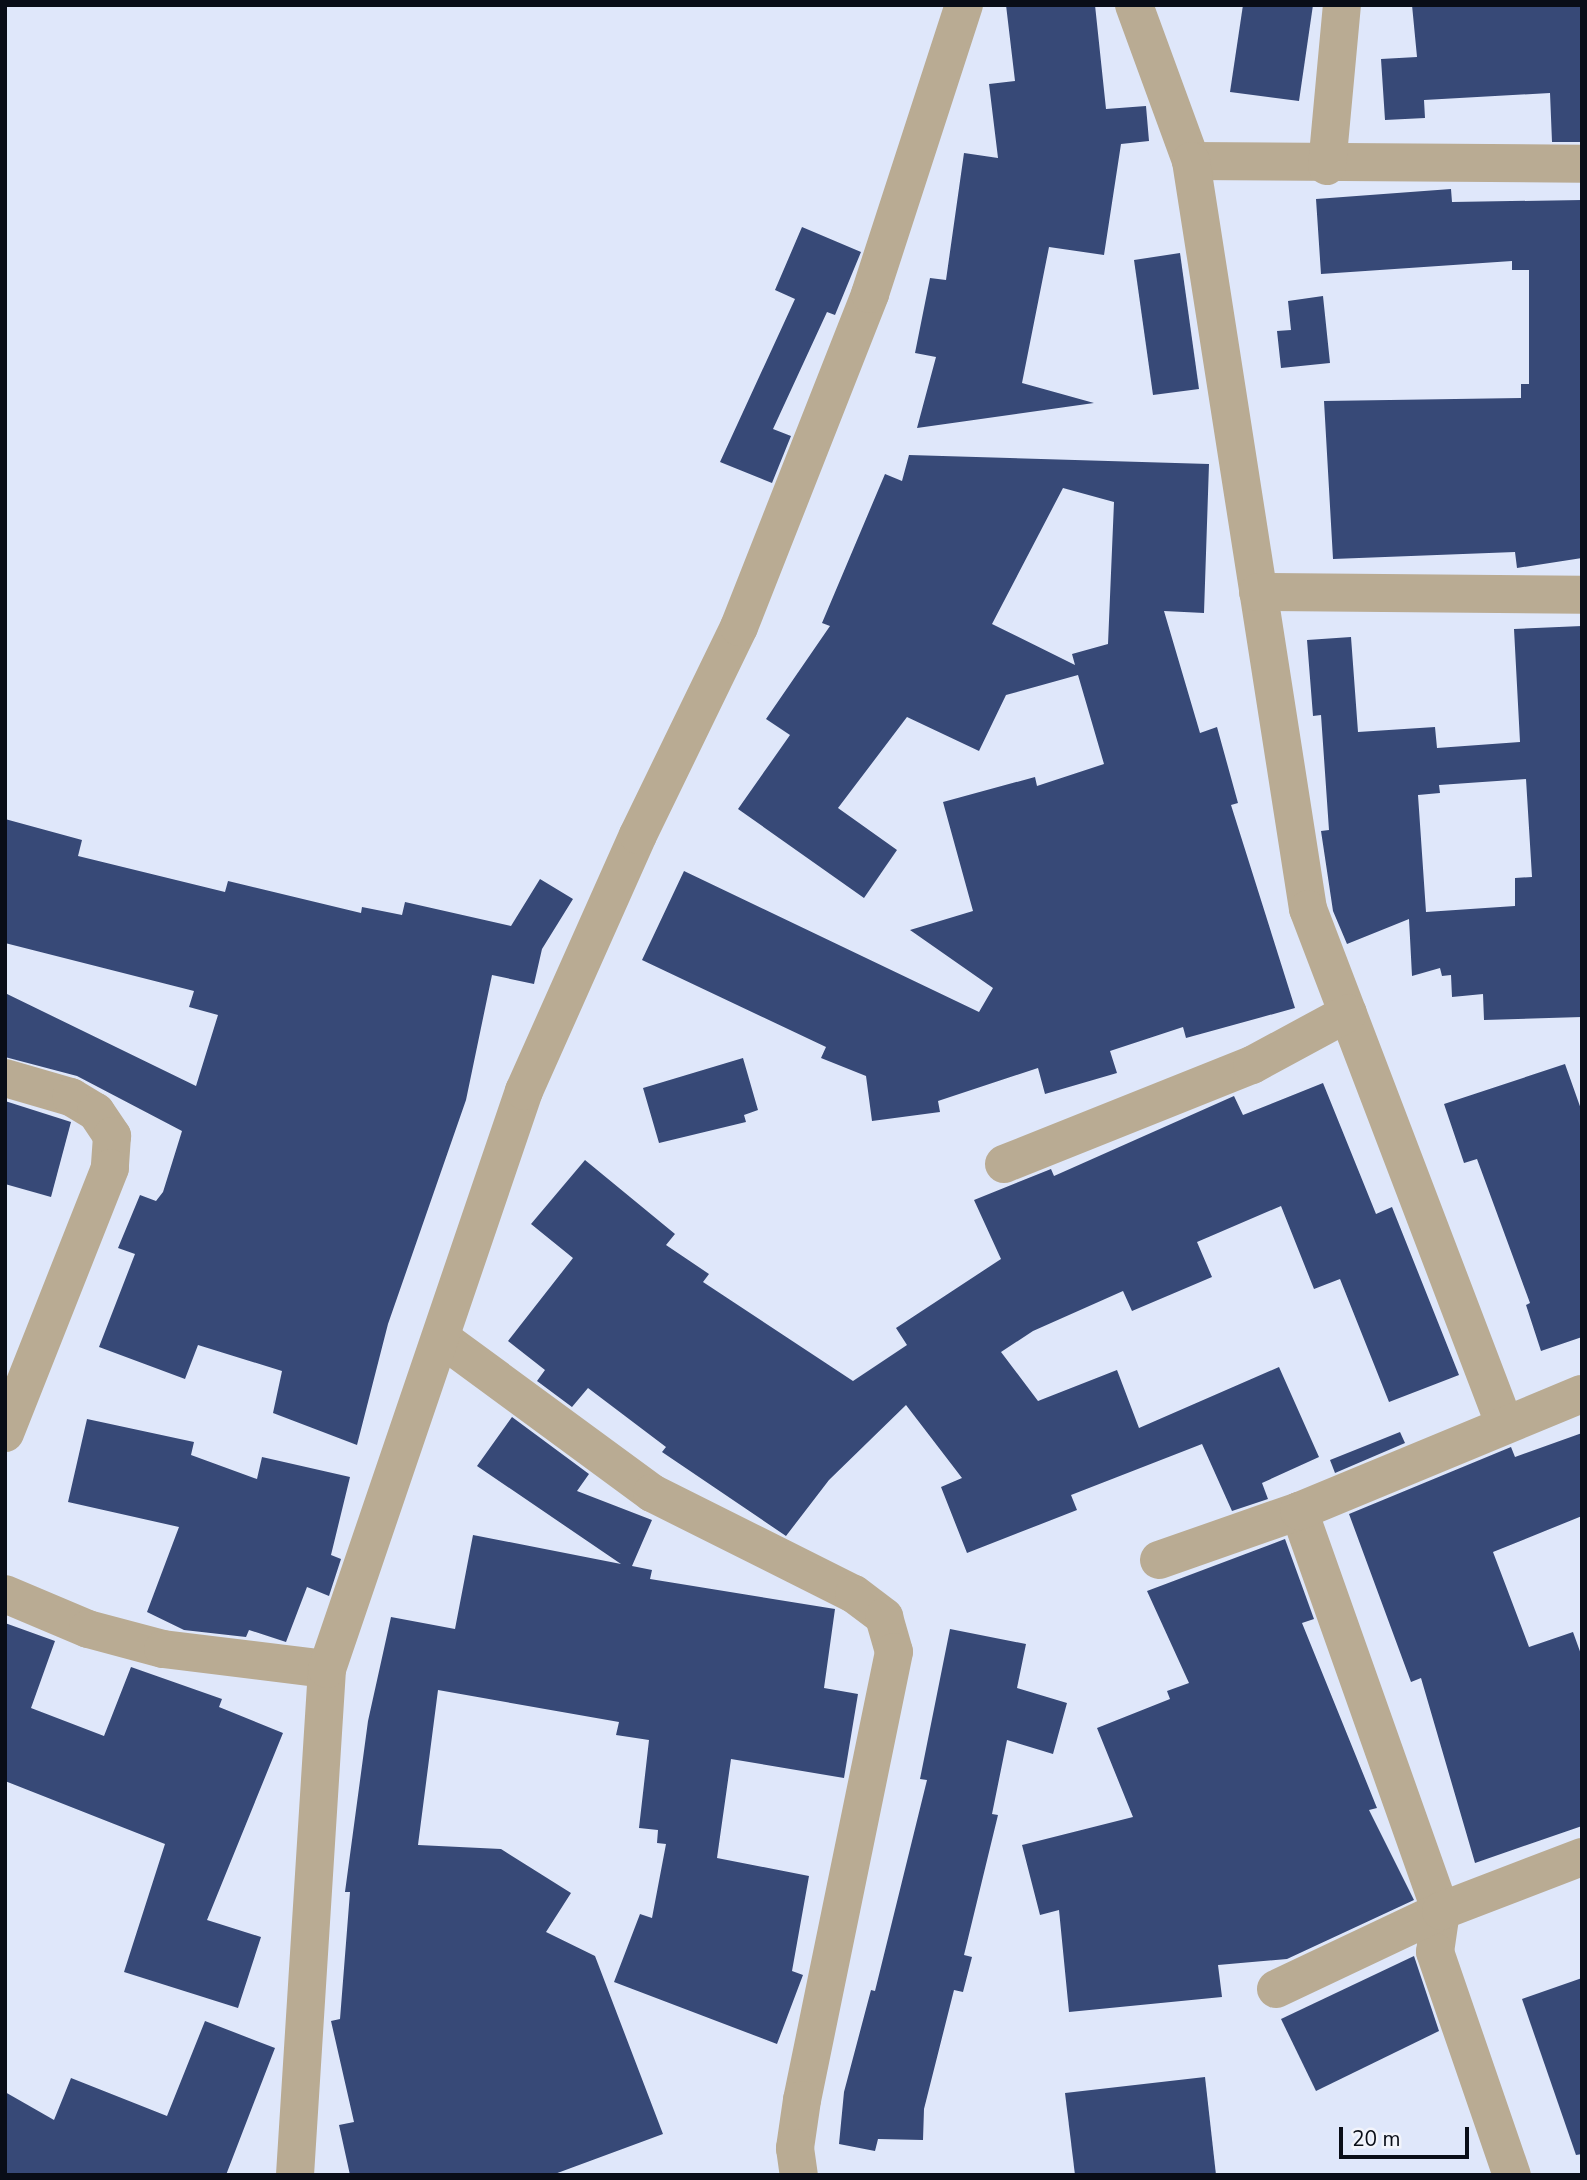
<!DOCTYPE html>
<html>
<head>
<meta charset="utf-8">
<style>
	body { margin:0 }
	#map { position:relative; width:1587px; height:2180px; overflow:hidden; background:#dfe7fa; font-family:"Nunito Sans",sans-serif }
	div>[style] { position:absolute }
	.building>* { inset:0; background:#374977 }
	.minor>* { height:38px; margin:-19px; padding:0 19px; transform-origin:19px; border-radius:19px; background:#b9ab93 }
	span { translate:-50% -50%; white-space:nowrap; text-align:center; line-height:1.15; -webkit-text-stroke:7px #f2f4fb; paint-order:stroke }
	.frame { position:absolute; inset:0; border:7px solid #090d17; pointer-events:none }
	.scale { position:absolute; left:1339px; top:2127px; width:130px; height:32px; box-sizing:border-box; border:4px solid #090d17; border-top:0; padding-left:9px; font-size:21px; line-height:24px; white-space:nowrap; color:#090d17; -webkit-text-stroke:5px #f2f4fb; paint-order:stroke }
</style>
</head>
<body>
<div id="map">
	<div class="building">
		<i style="clip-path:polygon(1006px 5px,1095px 5px,1106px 109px,1146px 106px,1149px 141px,1121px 144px,1104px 255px,1049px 247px,1022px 383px,1094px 403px,917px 428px,936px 357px,915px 353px,930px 278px,946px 280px,964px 153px,998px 158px,989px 84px,1015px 81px)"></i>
		<i style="clip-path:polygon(1243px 5px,1313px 5px,1299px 101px,1230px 92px)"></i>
		<i style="clip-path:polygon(1412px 5px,1582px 5px,1582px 142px,1552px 142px,1550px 93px,1424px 100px,1425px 118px,1385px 120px,1381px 59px,1417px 57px)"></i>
		<i style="clip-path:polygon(1451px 189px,1452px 202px,1582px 200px,1582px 558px,1517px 568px,1515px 552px,1333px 559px,1324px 401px,1521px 398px,1521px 384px,1529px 384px,1529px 270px,1512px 270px,1512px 261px,1321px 274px,1316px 199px)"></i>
		<i style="clip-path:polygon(802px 227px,861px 252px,835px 315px,827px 312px,773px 429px,791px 436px,772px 483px,720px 462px,795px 299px,775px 290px)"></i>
		<i style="clip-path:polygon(1180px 253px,1199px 389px,1153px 395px,1134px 260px)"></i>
		<i style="clip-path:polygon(1323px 296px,1330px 363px,1281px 368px,1277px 331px,1291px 330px,1288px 301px)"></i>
		<i style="clip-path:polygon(evenodd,909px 455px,1209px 464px,1204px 613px,1164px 611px,1200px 733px,1217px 727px,1238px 803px,1231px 805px,1295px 1008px,1186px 1038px,1183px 1027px,1110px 1051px,1117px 1073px,1045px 1094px,1038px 1068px,938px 1101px,940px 1112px,872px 1121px,866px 1076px,821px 1058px,826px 1047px,642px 960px,684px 871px,979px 1012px,993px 988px,910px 930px,973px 911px,943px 802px,1035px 777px,1037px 786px,1104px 764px,1078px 675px,1006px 695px,979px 751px,907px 717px,838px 808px,897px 850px,864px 898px,738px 809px,790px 735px,766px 719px,830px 626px,822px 623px,885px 474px,902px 481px,909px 455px,1063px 488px,1114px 502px,1108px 644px,1072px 654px,1075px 665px,992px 624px,1063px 488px)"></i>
		<i style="clip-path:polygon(evenodd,1582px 626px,1582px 1017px,1484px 1020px,1483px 994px,1452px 997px,1451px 975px,1442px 976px,1440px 968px,1412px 976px,1409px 919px,1347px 944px,1333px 911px,1321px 831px,1329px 830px,1321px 715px,1313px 716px,1307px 640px,1351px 637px,1358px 732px,1435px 727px,1437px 748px,1520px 742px,1514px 629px,1582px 626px,1526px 779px,1532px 877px,1515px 878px,1515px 906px,1426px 912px,1418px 795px,1440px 793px,1439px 785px,1526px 779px)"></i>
		<i style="clip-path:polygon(5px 819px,82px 840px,78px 856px,225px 892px,228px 881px,361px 913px,362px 907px,402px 915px,405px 902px,511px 926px,540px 879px,573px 899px,542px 949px,534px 984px,492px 975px,466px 1100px,388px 1324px,357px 1445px,273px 1413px,282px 1371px,198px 1345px,185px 1379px,99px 1347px,135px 1254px,118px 1248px,140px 1195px,156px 1201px,163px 1192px,182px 1131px,77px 1076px,5px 1057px,5px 993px,196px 1086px,218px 1015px,189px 1007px,194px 991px,5px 943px)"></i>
		<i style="clip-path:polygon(743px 1058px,758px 1110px,744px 1115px,746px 1122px,659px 1143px,643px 1088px)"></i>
		<i style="clip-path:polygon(1565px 1064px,1582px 1112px,1582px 1337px,1541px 1351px,1526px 1305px,1530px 1303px,1477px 1159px,1464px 1163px,1444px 1104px)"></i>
		<i style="clip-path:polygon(1323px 1083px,1376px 1214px,1392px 1207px,1459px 1375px,1389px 1402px,1340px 1279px,1314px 1289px,1281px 1206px,1197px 1242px,1212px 1277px,1132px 1311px,1123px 1291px,1033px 1331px,1001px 1352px,1038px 1401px,1117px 1370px,1139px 1428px,1279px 1367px,1319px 1457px,1262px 1483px,1268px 1499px,1232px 1511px,1202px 1444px,1071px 1495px,1077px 1510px,967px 1553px,941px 1487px,962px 1478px,906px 1405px,829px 1480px,786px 1536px,662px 1452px,666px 1447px,588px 1388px,572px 1407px,537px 1381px,545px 1370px,508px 1341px,573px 1258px,531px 1224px,585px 1160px,675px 1234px,666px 1245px,709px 1274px,703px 1282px,853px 1381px,907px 1345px,896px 1328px,1001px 1259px,974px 1200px,1051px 1169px,1054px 1176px,1234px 1096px,1243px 1115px)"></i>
		<i style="clip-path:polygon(5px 1101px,71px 1122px,51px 1197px,5px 1184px)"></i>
		<i style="clip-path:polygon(512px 1417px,589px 1474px,577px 1491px,652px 1520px,632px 1566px,652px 1570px,650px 1579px,835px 1609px,824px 1688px,858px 1694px,844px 1778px,731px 1759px,717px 1858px,809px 1876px,792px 1971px,803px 1975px,777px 2044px,614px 1982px,640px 1914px,652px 1918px,666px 1844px,657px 1843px,658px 1830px,639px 1828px,649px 1740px,616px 1735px,619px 1722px,438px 1690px,418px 1845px,501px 1849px,571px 1893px,546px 1932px,595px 1956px,663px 2134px,552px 2175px,350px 2175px,339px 2125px,354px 2122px,331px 2021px,340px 2019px,350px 1892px,345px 1892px,368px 1721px,391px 1617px,455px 1629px,473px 1535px,621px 1564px,477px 1466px)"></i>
		<i style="clip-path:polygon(87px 1419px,194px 1442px,191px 1455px,257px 1479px,262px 1457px,350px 1477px,331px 1555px,341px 1559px,329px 1596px,307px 1587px,286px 1642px,249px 1630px,246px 1637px,184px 1630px,147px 1612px,179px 1527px,68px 1502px)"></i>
		<i style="clip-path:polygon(1400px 1432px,1405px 1443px,1335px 1473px,1330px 1460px)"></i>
		<i style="clip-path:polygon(1582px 1433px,1582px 1516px,1493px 1552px,1529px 1647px,1573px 1632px,1582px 1657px,1582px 1826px,1475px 1863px,1421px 1678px,1411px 1682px,1349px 1514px,1511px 1447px,1515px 1457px)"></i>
		<i style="clip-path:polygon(1285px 1539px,1314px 1619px,1302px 1623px,1377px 1808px,1369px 1810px,1414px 1900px,1287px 1959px,1218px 1965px,1222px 1997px,1069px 2012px,1059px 1910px,1040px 1915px,1022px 1845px,1133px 1817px,1097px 1728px,1170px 1699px,1167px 1691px,1189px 1683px,1147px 1591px)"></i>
		<i style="clip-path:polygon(5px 1623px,55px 1641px,31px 1708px,104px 1736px,131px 1667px,222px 1699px,219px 1707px,283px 1733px,207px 1920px,261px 1937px,238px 2008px,124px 1972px,165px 1844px,5px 1781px)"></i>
		<i style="clip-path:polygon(950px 1629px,1026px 1644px,1017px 1688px,1067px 1703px,1053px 1754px,1007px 1740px,992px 1814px,998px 1815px,964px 1955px,972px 1957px,963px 1992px,954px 1990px,924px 2109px,923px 2140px,878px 2139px,875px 2151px,839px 2144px,844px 2092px,871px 1990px,875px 1991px,927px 1780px,920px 1779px)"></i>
		<i style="clip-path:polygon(1414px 1956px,1439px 2031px,1316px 2091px,1281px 2019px)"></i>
		<i style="clip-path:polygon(1582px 1978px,1582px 2154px,1576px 2155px,1522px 1999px)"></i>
		<i style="clip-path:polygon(205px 2021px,275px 2048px,226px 2175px,5px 2175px,5px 2092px,54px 2120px,71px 2078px,167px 2116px)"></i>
		<i style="clip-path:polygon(1205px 2077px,1216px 2175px,1075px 2175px,1065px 2093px)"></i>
	</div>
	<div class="minor">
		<i style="left:1134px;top:5px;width:166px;rotate:69.9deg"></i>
		<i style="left:1191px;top:161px;width:391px;rotate:0.4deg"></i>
		<i style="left:1191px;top:161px;width:757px;rotate:81.11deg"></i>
		<i style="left:1308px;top:909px;width:550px;rotate:69.13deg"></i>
		<i style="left:1327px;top:166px;width:162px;rotate:-84.7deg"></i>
		<i style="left:1258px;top:592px;width:324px;rotate:0.5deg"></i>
		<i style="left:5px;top:1078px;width:69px;rotate:16.1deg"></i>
		<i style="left:71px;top:1097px;width:29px;rotate:31deg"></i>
		<i style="left:96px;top:1112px;width:29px;rotate:56deg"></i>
		<i style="left:112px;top:1136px;width:32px;rotate:94deg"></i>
		<i style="left:110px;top:1168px;width:285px;rotate:111.6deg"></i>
		<i style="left:1004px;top:1164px;width:267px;rotate:-21.8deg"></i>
		<i style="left:1252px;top:1065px;width:109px;rotate:-28.4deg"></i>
		<i style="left:441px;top:1338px;width:262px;rotate:36.3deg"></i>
		<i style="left:652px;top:1493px;width:226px;rotate:26.6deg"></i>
		<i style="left:854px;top:1594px;width:38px;rotate:37deg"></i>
		<i style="left:884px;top:1617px;width:36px;rotate:74deg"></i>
		<i style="left:894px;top:1652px;width:457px;rotate:101.6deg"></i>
		<i style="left:802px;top:2100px;width:49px;rotate:98.3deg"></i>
		<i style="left:795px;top:2148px;width:27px;rotate:82deg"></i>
		<i style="left:1299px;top:1511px;width:424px;rotate:70.5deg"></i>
		<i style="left:1441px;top:1911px;width:41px;rotate:98.3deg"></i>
		<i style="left:1435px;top:1952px;width:236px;rotate:71deg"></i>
		<i style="left:1159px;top:1560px;width:148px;rotate:-19.3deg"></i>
		<i style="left:1299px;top:1511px;width:306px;rotate:-22.5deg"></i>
		<i style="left:5px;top:1594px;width:90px;rotate:22.9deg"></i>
		<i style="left:88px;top:1629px;width:78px;rotate:14.9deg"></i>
		<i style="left:163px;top:1649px;width:165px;rotate:7deg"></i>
		<i style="left:1276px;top:1989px;width:183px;rotate:-25.3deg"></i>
		<i style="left:1441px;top:1911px;width:151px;rotate:-21deg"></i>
		<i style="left:295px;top:2175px;width:507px;rotate:-86.38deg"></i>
		<i style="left:327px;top:1669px;width:611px;rotate:-71.18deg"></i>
		<i style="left:524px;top:1091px;width:280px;rotate:-66deg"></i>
		<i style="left:638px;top:835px;width:231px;rotate:-64.1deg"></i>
		<i style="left:739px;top:627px;width:358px;rotate:-68.5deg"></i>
		<i style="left:870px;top:294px;width:304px;rotate:-72deg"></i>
	</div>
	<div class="frame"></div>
	<div class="scale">20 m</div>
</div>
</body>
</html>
